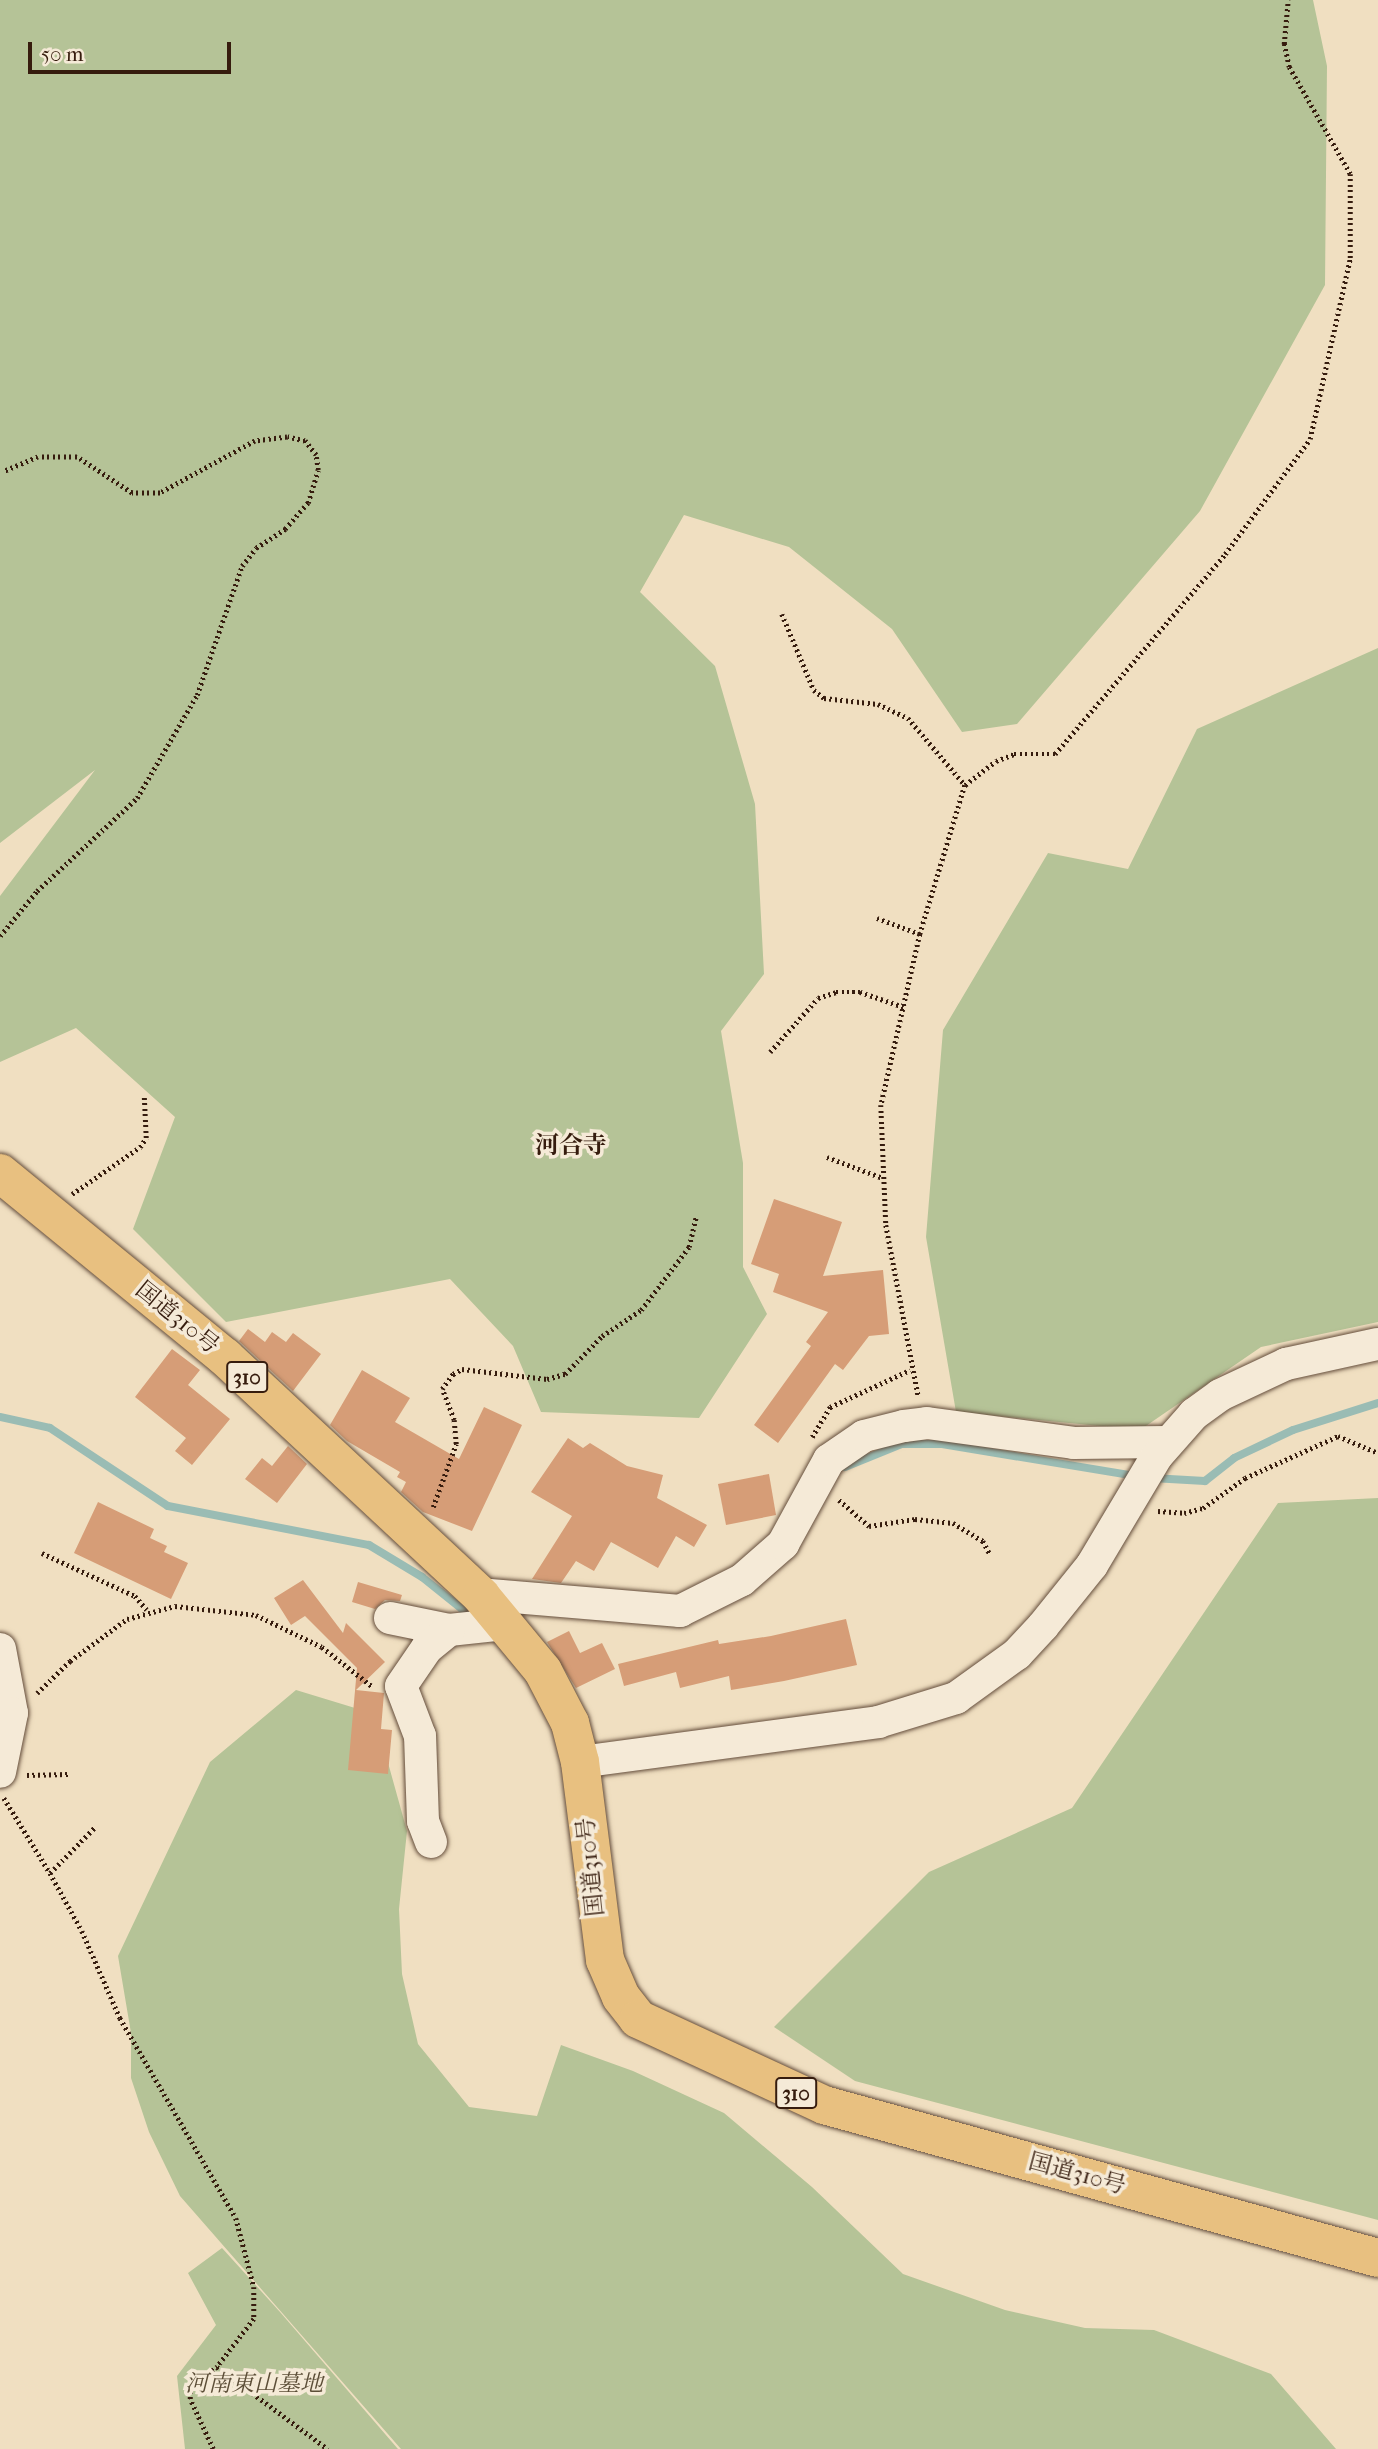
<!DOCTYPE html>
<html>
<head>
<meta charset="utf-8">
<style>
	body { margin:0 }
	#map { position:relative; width:1378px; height:2449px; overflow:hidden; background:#f0dfc1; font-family:"IM FELL French Canon","Noto Serif JP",serif }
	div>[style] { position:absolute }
	.green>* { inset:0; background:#b5c397 }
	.stream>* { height:8px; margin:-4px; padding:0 4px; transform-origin:4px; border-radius:4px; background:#9abcb4 }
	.building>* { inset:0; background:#d69d77 }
	.path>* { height:4.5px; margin-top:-2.25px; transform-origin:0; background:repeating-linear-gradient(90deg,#361c0e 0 2px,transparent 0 5.5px) }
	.roads { filter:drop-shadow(0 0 2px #644d3b) drop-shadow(0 0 2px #644d3b) }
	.minor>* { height:32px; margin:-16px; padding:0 16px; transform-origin:16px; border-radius:16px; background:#f5ead7 }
	.highway>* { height:38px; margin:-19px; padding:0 19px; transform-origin:19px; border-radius:19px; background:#e8c080 }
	span { translate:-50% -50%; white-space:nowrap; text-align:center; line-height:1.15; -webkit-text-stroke:7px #f5ead7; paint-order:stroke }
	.shield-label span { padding:2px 5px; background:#f5ead7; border:2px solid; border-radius:5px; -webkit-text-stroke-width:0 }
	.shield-label { font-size:21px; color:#361c0e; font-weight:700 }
	.street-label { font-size:23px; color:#361c0e }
	.park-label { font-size:23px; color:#5c4e37; font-style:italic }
	.neighbourhood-label { font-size:24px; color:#361c0e; font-weight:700 }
	.scale { position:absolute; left:28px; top:42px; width:203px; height:32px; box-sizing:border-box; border:4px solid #361c0e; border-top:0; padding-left:9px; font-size:21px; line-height:24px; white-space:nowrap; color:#361c0e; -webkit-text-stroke:5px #f5ead7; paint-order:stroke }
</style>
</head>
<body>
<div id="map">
	<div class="green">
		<i style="clip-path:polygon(0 0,1313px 0,1327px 66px,1325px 285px,1200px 511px,1017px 724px,962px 732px,892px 629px,789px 547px,684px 515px,640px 592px,715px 666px,755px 804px,764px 974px,721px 1031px,743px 1163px,743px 1267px,767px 1314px,699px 1418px,541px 1412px,513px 1346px,450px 1279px,226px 1322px,133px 1229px,175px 1117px,76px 1028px,0 1062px,0 896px,95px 770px,0 843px)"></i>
		<i style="clip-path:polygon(1378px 648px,1378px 1322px,1261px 1347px,1140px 1430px,956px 1412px,926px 1237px,943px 1030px,1048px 853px,1128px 869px,1197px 729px)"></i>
		<i style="clip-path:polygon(1378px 1498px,1378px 2220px,855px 2081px,774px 2027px,929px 1872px,1072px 1808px,1278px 1503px)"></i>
		<i style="clip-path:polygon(296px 1690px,355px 1708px,385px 1752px,407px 1831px,399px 1909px,402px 1974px,418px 2044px,469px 2107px,537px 2116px,561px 2045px,633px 2071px,724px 2113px,812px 2187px,903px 2274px,1005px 2310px,1085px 2328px,1154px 2330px,1271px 2374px,1336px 2449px,401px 2449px,180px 2196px,149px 2132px,131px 2078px,131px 2033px,118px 1956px,210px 1762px)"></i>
		<i style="clip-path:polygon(222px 2248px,280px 2312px,398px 2449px,185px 2449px,177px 2376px,216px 2325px,188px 2273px)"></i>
	</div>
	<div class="stream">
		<i style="left:0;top:1417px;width:51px;rotate:12.4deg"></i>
		<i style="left:50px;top:1428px;width:141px;rotate:33.5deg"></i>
		<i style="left:168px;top:1506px;width:205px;rotate:11deg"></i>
		<i style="left:369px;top:1545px;width:62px;rotate:31.1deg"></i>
		<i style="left:422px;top:1577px;width:51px;rotate:38.7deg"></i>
		<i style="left:462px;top:1609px;width:14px;rotate:4deg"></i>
		<i style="left:845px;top:1467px;width:61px;rotate:-22deg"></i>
		<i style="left:902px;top:1444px;width:40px"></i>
		<i style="left:942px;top:1444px;width:197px;rotate:9.4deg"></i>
		<i style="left:1152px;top:1478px;width:53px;rotate:3.2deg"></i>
		<i style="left:1205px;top:1481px;width:37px;rotate:-38deg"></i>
		<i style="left:1234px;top:1458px;width:65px;rotate:-25.4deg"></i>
		<i style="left:1293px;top:1430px;width:89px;rotate:-17.6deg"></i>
	</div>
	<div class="building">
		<i style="clip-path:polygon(774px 1199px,842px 1222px,823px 1276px,883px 1270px,889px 1334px,869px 1336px,843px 1370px,835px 1364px,778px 1443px,754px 1425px,811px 1346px,806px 1342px,828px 1312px,773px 1292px,779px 1274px,751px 1264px)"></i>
		<i style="clip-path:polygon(248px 1329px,265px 1342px,272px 1332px,286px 1342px,293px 1333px,321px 1354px,293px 1391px,239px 1341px)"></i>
		<i style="clip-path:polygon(172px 1349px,200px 1370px,188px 1385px,230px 1419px,192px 1465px,175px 1451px,186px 1438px,135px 1397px)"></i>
		<i style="clip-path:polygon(362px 1370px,410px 1398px,395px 1422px,459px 1459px,484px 1407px,522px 1425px,472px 1531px,423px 1512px,401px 1492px,406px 1482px,397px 1477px,400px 1472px,347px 1441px,330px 1425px)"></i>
		<i style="clip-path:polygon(568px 1438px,583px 1448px,590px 1443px,627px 1466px,663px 1475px,657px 1498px,707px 1525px,694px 1547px,676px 1536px,658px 1568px,611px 1542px,594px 1571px,576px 1561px,561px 1583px,532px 1579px,572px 1516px,531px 1492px)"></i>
		<i style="clip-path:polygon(288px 1446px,307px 1464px,277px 1503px,245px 1479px,262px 1458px,272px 1466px)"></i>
		<i style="clip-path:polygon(769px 1474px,776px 1515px,726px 1525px,718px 1484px)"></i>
		<i style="clip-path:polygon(98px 1502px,154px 1529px,150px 1538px,167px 1546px,164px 1552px,188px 1563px,171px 1599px,74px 1553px)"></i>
		<i style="clip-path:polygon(303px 1580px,343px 1633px,346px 1623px,385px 1662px,356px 1690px,384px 1693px,381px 1729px,392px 1730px,388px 1774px,348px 1770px,357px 1668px,305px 1616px,291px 1625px,274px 1598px)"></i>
		<i style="clip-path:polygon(358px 1582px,402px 1595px,400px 1601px,385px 1600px,375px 1609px,352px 1602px)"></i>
		<i style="clip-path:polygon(846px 1619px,857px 1665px,784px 1681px,731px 1690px,729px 1676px,680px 1688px,676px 1672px,624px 1686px,618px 1664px,718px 1640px,719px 1644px,771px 1636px)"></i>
		<i style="clip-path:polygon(569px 1631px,580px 1653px,602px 1643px,615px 1669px,576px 1688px,547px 1642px)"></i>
	</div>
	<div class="path">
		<i style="left:782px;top:614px;width:82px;rotate:67.2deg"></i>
		<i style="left:814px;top:690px;width:13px;rotate:39deg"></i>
		<i style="left:824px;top:698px;width:54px;rotate:6.3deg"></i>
		<i style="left:878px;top:704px;width:33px;rotate:25deg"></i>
		<i style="left:908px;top:718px;width:88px;rotate:49.6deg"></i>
		<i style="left:965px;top:785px;width:156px;rotate:106.8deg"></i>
		<i style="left:920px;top:934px;width:175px;rotate:102.8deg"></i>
		<i style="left:881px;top:1105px;width:120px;rotate:87.6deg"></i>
		<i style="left:886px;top:1225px;width:173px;rotate:79.3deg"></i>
		<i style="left:965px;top:785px;width:39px;rotate:-38deg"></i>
		<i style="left:996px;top:761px;width:19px;rotate:-21deg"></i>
		<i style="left:1014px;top:754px;width:41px"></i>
		<i style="left:1055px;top:754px;width:262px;rotate:-49.6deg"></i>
		<i style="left:1225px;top:554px;width:143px;rotate:-53.5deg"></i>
		<i style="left:1310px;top:439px;width:185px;rotate:-77.5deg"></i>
		<i style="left:1350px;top:258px;width:84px;rotate:-90deg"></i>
		<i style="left:1350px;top:174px;width:123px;rotate:-119.7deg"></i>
		<i style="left:1289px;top:67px;width:24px;rotate:-102deg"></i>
		<i style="left:1284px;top:44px;width:44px;rotate:-84.8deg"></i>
		<i style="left:877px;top:918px;width:46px;rotate:20.4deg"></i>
		<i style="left:0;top:936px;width:58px;rotate:-50.6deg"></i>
		<i style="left:37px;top:891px;width:137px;rotate:-42.9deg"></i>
		<i style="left:137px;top:798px;width:119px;rotate:-59.8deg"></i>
		<i style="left:197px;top:695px;width:137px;rotate:-70.8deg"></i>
		<i style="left:242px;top:566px;width:23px;rotate:-52deg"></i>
		<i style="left:256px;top:548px;width:35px;rotate:-33deg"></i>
		<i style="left:285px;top:529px;width:35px;rotate:-49deg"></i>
		<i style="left:308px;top:503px;width:34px;rotate:-73deg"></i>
		<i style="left:318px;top:470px;width:15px;rotate:-98deg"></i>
		<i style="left:316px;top:455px;width:18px;rotate:-128deg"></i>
		<i style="left:305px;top:441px;width:18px;rotate:-167deg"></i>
		<i style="left:287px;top:437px;width:32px;rotate:173deg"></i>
		<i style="left:255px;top:441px;width:108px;rotate:151.3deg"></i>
		<i style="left:160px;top:493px;width:28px;rotate:180deg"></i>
		<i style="left:132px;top:493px;width:66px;rotate:-146.8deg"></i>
		<i style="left:77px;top:457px;width:39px;rotate:180deg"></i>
		<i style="left:38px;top:457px;width:38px;rotate:157deg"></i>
		<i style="left:770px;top:1052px;width:72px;rotate:-48.4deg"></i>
		<i style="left:818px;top:998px;width:19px;rotate:-18deg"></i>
		<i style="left:836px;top:992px;width:24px"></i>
		<i style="left:860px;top:992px;width:46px;rotate:18.8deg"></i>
		<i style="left:827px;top:1157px;width:60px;rotate:20.6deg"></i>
		<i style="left:72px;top:1194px;width:83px;rotate:-34.7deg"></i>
		<i style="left:140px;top:1147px;width:11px;rotate:-56deg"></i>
		<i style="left:146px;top:1138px;width:43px;rotate:-92.7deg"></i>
		<i style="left:812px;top:1437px;width:35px;rotate:-59deg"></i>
		<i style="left:830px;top:1407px;width:88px;rotate:-24.8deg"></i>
		<i style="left:839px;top:1500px;width:40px;rotate:41deg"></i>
		<i style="left:869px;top:1526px;width:47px;rotate:-8.7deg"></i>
		<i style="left:915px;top:1519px;width:38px;rotate:6deg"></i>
		<i style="left:953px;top:1523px;width:35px;rotate:31deg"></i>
		<i style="left:983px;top:1541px;width:15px;rotate:62deg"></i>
		<i style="left:433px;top:1507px;width:67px;rotate:-69.9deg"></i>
		<i style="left:456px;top:1444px;width:24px;rotate:-95deg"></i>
		<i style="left:454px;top:1420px;width:33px;rotate:-111deg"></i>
		<i style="left:442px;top:1389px;width:19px;rotate:-54deg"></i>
		<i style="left:453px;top:1374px;width:10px;rotate:-29deg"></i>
		<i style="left:462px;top:1369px;width:86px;rotate:6.7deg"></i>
		<i style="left:547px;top:1379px;width:19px;rotate:-16deg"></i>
		<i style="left:565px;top:1374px;width:53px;rotate:-45.8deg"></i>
		<i style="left:602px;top:1336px;width:47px;rotate:-33.7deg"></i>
		<i style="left:641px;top:1310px;width:79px;rotate:-52.7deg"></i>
		<i style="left:689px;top:1247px;width:31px;rotate:-77deg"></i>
		<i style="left:1158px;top:1511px;width:26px;rotate:4deg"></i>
		<i style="left:1184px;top:1513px;width:20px;rotate:-15deg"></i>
		<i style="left:1203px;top:1508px;width:52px;rotate:-35.5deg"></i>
		<i style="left:1245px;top:1478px;width:102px;rotate:-24.3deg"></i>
		<i style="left:1338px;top:1436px;width:43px;rotate:23deg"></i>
		<i style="left:42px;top:1553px;width:102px;rotate:24.8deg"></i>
		<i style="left:135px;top:1596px;width:18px;rotate:49deg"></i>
		<i style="left:37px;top:1693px;width:46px;rotate:-44.1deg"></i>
		<i style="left:70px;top:1661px;width:71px;rotate:-36.4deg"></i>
		<i style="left:127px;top:1619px;width:50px;rotate:-15.2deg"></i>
		<i style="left:175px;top:1606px;width:81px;rotate:6.3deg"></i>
		<i style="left:256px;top:1615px;width:73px;rotate:25.9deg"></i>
		<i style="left:322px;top:1647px;width:65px;rotate:38.1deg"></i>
		<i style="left:27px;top:1775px;width:41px;rotate:-1.4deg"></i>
		<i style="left:4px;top:1798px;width:88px;rotate:58.5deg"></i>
		<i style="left:50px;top:1873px;width:66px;rotate:61.1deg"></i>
		<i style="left:82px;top:1931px;width:95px;rotate:66.4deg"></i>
		<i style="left:120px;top:2018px;width:231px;rotate:59.9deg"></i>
		<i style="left:236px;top:2218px;width:71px;rotate:75.4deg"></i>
		<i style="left:254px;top:2287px;width:32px;rotate:90deg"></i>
		<i style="left:254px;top:2319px;width:61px;rotate:127.6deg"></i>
		<i style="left:217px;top:2367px;width:138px;rotate:36.5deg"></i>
		<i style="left:50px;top:1873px;width:66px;rotate:-45.6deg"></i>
		<i style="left:213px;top:2449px;width:55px;rotate:-114.7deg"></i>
		<i style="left:190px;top:2399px;width:12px;rotate:-90deg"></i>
		<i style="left:190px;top:2387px;width:34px;rotate:-37deg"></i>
	</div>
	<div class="roads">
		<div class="minor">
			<i style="left:478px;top:1594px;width:203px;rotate:4.8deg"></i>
			<i style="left:680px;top:1611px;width:69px;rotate:-26.6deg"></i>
			<i style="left:742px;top:1580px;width:55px;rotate:-41.3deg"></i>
			<i style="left:783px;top:1544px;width:96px;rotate:-61.3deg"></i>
			<i style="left:829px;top:1460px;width:42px;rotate:-34.4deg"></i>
			<i style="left:864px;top:1436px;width:41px;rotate:-14deg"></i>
			<i style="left:904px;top:1426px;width:23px;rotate:-7deg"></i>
			<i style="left:927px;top:1423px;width:148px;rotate:7.7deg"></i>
			<i style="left:1074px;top:1443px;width:93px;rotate:-0.6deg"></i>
			<i style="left:390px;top:1618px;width:60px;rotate:11.5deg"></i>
			<i style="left:449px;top:1630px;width:56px;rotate:-6.1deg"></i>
			<i style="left:0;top:1649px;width:65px;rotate:79.4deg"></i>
			<i style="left:12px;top:1713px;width:60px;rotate:101.5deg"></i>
			<i style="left:580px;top:1762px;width:301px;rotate:-7.6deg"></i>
			<i style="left:878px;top:1722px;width:82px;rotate:-17.1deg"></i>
			<i style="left:956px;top:1698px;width:75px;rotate:-35.8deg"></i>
			<i style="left:1017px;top:1654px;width:38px;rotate:-47deg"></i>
			<i style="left:1043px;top:1626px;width:78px;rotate:-51.2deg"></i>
			<i style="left:1092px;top:1565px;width:127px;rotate:-59.2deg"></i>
			<i style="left:1157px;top:1456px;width:56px;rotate:-48.6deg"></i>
			<i style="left:1194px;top:1414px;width:32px;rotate:-36deg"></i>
			<i style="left:1220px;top:1395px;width:73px;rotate:-25.2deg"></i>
			<i style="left:1286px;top:1364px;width:94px;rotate:-12.3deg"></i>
			<i style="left:431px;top:1842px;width:22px;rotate:-111deg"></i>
			<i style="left:423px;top:1821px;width:85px;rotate:-92deg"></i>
			<i style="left:420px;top:1736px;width:53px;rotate:-110.8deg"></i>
			<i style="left:401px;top:1686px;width:46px;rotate:-55.6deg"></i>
			<i style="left:427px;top:1648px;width:28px;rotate:-39deg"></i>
		</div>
		<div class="highway">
			<i style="left:0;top:1173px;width:291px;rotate:39.3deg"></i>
			<i style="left:225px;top:1357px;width:350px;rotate:43deg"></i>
			<i style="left:481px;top:1596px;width:97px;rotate:50.4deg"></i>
			<i style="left:543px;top:1671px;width:59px;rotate:62.6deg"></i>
			<i style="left:570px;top:1723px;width:40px;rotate:75.6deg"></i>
			<i style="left:580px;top:1762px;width:200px;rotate:82.8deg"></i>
			<i style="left:605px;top:1960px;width:40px;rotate:66.6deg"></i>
			<i style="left:621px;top:1997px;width:28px;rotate:52deg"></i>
			<i style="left:638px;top:2019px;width:205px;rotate:24.8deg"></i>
			<i style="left:824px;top:2105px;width:575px;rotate:15.44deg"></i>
		</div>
	</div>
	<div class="shield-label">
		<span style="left:247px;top:1377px">310</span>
		<span style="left:796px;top:2093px">310</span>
	</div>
	<div class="street-label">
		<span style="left:177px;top:1318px;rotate:39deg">国道310号</span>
		<span style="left:591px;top:1867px;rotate:-96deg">国道310号</span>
		<span style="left:1077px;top:2174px;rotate:15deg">国道310号</span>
	</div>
	<div class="park-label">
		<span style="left:254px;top:2384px">河南東山墓地</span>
	</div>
	<div class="neighbourhood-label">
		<span style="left:571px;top:1146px">河合寺</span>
	</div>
	<div class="scale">50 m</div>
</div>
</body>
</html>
